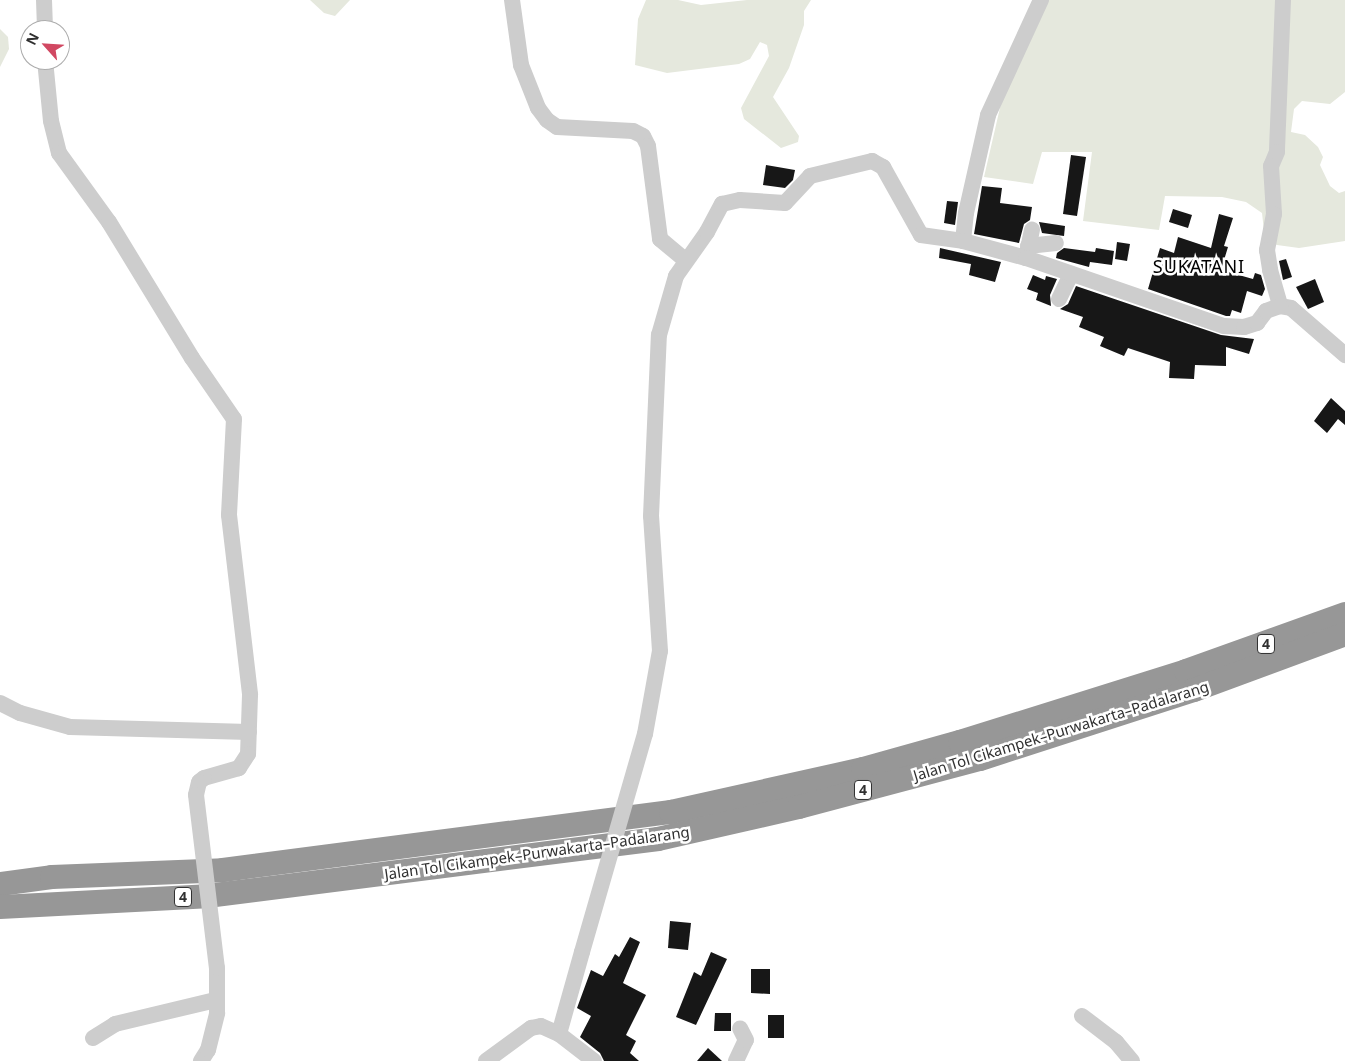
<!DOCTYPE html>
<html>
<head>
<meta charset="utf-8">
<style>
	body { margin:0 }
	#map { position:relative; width:1345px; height:1061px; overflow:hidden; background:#fff; font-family:"Noto Sans",sans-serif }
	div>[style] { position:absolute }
	.green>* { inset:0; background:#e5e8dd }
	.building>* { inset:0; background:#171717 }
	.minor>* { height:16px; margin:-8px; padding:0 8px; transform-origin:8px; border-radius:8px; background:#cdcdcd }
	.highway>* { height:24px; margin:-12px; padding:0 12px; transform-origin:12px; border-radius:12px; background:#979797 }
	.minor-bridge>* { height:16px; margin:-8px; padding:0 8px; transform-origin:8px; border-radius:8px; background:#cdcdcd }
	span { translate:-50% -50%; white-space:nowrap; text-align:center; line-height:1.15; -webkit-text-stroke:5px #fff; paint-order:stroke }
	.shield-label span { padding:1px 4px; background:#fff; border:1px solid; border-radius:4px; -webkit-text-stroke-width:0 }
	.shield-label { font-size:14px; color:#303030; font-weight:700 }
	.street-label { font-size:15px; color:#303030 }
	.quarter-label { font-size:18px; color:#000; letter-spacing:1px }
	.north { position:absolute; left:20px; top:20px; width:50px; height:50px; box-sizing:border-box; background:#fff; border:1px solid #acacac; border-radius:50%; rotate:296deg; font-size:14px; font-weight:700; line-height:20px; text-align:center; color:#303030 }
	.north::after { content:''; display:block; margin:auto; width:18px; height:22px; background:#d14862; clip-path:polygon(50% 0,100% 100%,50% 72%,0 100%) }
</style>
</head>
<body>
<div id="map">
	<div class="green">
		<i style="clip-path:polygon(310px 0,350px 0,335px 16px,324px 13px)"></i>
		<i style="clip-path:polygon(646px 0,678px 0,701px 5px,747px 0,811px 0,804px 11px,804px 25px,789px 68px,773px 97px,799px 136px,798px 142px,781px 148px,744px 119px,741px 108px,769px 56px,767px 45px,760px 42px,750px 59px,739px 64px,667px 73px,635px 65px,638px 19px)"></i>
		<i style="clip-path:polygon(1047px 0,1345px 0,1345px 92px,1330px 104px,1302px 101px,1294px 109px,1291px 132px,1305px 135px,1318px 147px,1323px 157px,1320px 165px,1330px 186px,1339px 193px,1345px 191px,1345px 241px,1299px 248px,1277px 245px,1265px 240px,1262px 213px,1246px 202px,1222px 197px,1165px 196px,1159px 230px,1083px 221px,1092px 152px,1042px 152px,1033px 184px,984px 177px,1002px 99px)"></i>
		<i style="clip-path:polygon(0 29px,8px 37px,9px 49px,0 67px)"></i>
	</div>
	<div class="building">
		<i style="clip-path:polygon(1071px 155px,1086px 157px,1077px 216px,1063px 214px)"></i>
		<i style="clip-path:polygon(766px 165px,795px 170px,793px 180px,785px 188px,763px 185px)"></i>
		<i style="clip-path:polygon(982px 186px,1002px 188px,1000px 203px,1032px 207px,1030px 220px,1024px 224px,1019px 243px,974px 234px)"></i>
		<i style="clip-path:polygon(947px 201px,958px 202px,955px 225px,944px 223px)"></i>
		<i style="clip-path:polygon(1173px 209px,1192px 215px,1188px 228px,1169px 222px)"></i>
		<i style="clip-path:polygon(1219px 214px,1233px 218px,1224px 246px,1228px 247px,1221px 270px,1253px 279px,1255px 273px,1261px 275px,1265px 289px,1262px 296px,1247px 291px,1241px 313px,1232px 310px,1230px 316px,1226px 316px,1148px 289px,1160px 248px,1174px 253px,1178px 237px,1211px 248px)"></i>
		<i style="clip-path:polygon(1039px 222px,1065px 226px,1064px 236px,1042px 233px)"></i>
		<i style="clip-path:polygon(1117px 242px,1130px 244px,1127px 261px,1115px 259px)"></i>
		<i style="clip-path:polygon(940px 248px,1001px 262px,995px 282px,969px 275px,971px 264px,939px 258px)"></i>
		<i style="clip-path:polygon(1064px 248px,1095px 252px,1096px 248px,1114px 251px,1112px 265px,1090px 262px,1089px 267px,1056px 258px,1057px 253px)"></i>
		<i style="clip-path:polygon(1286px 259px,1292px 277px,1283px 280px,1279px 261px)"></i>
		<i style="clip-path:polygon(1033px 275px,1045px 280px,1046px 276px,1057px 279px,1050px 295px,1051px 306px,1036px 300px,1038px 293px,1027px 289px)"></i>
		<i style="clip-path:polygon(1315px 279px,1324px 302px,1308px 309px,1296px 287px)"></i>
		<i style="clip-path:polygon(1076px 286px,1221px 335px,1254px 339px,1249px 354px,1226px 347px,1226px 366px,1195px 365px,1194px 379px,1169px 378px,1170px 362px,1128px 348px,1124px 356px,1100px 346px,1104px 337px,1079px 327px,1083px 317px,1060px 309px,1068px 304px)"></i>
		<i style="clip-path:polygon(1331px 398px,1345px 411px,1345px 425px,1338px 419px,1327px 433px,1314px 421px)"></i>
		<i style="clip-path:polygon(670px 921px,691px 923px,688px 950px,668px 948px)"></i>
		<i style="clip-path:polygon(630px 937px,640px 942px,623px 983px,646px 995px,626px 1035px,636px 1041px,630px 1053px,639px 1061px,604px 1061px,600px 1053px,580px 1037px,591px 1016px,577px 1008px,591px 970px,603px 976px,615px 954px,619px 957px)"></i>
		<i style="clip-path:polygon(711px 952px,727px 959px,696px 1025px,676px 1017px,694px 972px,701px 976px)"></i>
		<i style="clip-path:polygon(751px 969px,770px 969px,770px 994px,751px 993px)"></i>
		<i style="clip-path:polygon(715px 1013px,731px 1013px,731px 1031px,714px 1031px)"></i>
		<i style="clip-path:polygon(768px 1015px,784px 1015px,784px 1038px,768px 1038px)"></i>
		<i style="clip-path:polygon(708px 1048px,722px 1061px,697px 1061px)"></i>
	</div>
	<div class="minor">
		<i style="left:44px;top:0;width:30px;rotate:88deg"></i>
		<i style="left:512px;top:0;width:66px;rotate:82.1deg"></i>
		<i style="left:521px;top:65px;width:46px;rotate:68.4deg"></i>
		<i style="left:538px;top:108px;width:15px;rotate:53deg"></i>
		<i style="left:547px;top:120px;width:12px;rotate:35deg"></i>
		<i style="left:557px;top:127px;width:76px;rotate:3deg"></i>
		<i style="left:633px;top:131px;width:11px;rotate:27deg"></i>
		<i style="left:643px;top:136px;width:11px;rotate:63deg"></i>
		<i style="left:648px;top:146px;width:94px;rotate:82.6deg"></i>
		<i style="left:660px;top:239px;width:33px;rotate:40deg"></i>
		<i style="left:1283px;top:0;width:152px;rotate:92.3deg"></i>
		<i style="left:1277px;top:152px;width:15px;rotate:113deg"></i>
		<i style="left:1271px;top:166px;width:48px;rotate:86.4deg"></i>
		<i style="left:1274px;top:214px;width:37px;rotate:101deg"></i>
		<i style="left:1267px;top:250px;width:20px;rotate:81deg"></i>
		<i style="left:1270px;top:270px;width:37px;rotate:74deg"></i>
		<i style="left:1280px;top:306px;width:11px;rotate:10deg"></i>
		<i style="left:1291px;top:308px;width:72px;rotate:41deg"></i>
		<i style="left:45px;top:60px;width:61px;rotate:84.4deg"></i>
		<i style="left:51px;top:121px;width:33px;rotate:76deg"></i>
		<i style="left:59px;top:153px;width:85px;rotate:54.1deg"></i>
		<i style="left:109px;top:222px;width:159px;rotate:58.6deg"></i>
		<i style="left:192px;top:358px;width:74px;rotate:55.5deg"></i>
		<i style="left:234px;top:419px;width:96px;rotate:93deg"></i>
		<i style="left:229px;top:515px;width:181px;rotate:83.3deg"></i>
		<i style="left:250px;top:695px;width:59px;rotate:91.9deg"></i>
		<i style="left:248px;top:754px;width:17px;rotate:123deg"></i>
		<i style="left:239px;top:768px;width:36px;rotate:164deg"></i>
		<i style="left:204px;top:778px;width:6px;rotate:141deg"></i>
		<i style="left:199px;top:782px;width:13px;rotate:103deg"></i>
		<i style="left:963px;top:241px;width:28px;rotate:-84deg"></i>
		<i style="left:966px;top:213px;width:100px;rotate:-77.3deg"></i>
		<i style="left:988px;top:115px;width:127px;rotate:-65.3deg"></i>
		<i style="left:1028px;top:246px;width:28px;rotate:-6deg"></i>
		<i style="left:1026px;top:258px;width:29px;rotate:-78deg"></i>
		<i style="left:1059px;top:299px;width:28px;rotate:-64deg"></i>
		<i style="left:0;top:703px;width:22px;rotate:27deg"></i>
		<i style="left:20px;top:713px;width:52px;rotate:15.6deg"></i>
		<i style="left:70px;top:727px;width:179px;rotate:1.6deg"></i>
		<i style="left:645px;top:734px;width:84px;rotate:-79.8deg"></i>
		<i style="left:660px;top:651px;width:135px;rotate:-93.8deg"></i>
		<i style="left:651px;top:516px;width:181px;rotate:-87.5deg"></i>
		<i style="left:659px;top:335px;width:61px;rotate:-73.9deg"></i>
		<i style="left:676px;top:276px;width:54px;rotate:-54.8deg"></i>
		<i style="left:707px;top:232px;width:32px;rotate:-62deg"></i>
		<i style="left:722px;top:204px;width:18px;rotate:-13deg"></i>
		<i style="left:740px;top:200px;width:45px;rotate:3.8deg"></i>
		<i style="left:785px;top:203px;width:37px;rotate:-47deg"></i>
		<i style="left:810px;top:176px;width:64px;rotate:-13.6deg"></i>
		<i style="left:872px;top:161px;width:13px;rotate:29deg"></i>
		<i style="left:883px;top:167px;width:78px;rotate:60.8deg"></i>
		<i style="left:921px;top:235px;width:42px;rotate:8.1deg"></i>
		<i style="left:963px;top:241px;width:65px;rotate:15.1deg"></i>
		<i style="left:1026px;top:258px;width:209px;rotate:19deg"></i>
		<i style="left:1224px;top:326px;width:20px;rotate:3deg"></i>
		<i style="left:1244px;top:327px;width:14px;rotate:-17deg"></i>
		<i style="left:1257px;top:323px;width:15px;rotate:-53deg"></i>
		<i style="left:1266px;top:311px;width:15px;rotate:-20deg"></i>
		<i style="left:582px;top:952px;width:85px;rotate:105.7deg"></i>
		<i style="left:559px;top:1034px;width:44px;rotate:37.6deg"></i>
		<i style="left:1082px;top:1016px;width:43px;rotate:37.4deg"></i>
		<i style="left:1116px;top:1042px;width:25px;rotate:50deg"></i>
		<i style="left:93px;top:1038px;width:26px;rotate:-32deg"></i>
		<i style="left:115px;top:1024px;width:104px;rotate:-13.4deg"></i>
		<i style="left:201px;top:1061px;width:13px;rotate:-58deg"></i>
		<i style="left:208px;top:1050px;width:38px;rotate:-76deg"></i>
		<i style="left:217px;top:1013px;width:45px;rotate:-90deg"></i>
		<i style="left:486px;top:1061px;width:56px;rotate:-36.3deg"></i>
		<i style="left:531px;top:1028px;width:10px;rotate:-11deg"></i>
		<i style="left:541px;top:1026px;width:20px;rotate:24deg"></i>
		<i style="left:736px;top:1061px;width:23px;rotate:-65deg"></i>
		<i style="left:746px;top:1040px;width:13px;rotate:-117deg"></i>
	</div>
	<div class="highway">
		<i style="left:0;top:884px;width:52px;rotate:-7.7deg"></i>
		<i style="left:52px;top:877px;width:171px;rotate:-2.3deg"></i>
		<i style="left:223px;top:870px;width:452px;rotate:-7.4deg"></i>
		<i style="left:671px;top:812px;width:197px;rotate:-12.6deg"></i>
		<i style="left:863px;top:769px;width:101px;rotate:-15.6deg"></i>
		<i style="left:960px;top:742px;width:237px;rotate:-17.4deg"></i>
		<i style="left:1186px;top:671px;width:169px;rotate:-19.7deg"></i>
		<i style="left:0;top:907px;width:207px;rotate:-3deg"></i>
		<i style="left:207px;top:896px;width:455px;rotate:-7.2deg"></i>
		<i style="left:658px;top:839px;width:145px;rotate:-12.8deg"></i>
		<i style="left:799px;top:807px;width:187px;rotate:-14.9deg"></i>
		<i style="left:980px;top:759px;width:225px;rotate:-17.9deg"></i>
		<i style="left:1194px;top:690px;width:161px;rotate:-20.3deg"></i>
	</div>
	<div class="minor-bridge">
		<i style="left:196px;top:795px;width:174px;rotate:83.1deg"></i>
		<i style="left:582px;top:952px;width:227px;rotate:-73.9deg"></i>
	</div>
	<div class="shield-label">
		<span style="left:1266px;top:644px">4</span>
		<span style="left:863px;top:790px">4</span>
		<span style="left:183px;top:897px">4</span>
	</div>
	<div class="street-label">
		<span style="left:1061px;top:731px;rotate:-17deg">Jalan Tol Cikampek–Purwakarta–Padalarang</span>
		<span style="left:537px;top:853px;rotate:-8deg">Jalan Tol Cikampek–Purwakarta–Padalarang</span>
	</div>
	<div class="quarter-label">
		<span style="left:1199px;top:266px">SUKATANI</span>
	</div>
	<div class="north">N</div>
</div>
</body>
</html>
